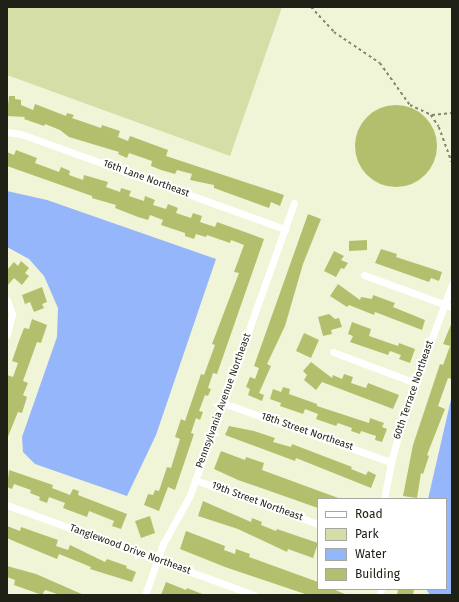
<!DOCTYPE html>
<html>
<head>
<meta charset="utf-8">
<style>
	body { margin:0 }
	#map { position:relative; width:459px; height:602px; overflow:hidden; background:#eff5d6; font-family:"Fira Sans",sans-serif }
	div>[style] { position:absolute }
	.green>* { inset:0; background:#d4dea6 }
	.water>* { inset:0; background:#96b6fc }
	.building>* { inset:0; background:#b4bf6e }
	.round { border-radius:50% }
	.path>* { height:1.5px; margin-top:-0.75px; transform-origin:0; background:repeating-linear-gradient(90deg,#838672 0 3px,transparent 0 6px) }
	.street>* { height:7px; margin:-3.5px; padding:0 3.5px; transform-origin:3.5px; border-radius:3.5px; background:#fff }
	span { translate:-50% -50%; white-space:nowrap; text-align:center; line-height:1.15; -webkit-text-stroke:4px #fff; paint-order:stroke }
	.street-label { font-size:10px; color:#202116 }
	.frame { position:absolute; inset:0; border:8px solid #202116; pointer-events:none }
	.legend { position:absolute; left:317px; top:498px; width:130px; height:92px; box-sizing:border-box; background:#fff; border:1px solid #a6a6a2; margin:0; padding:5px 7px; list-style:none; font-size:12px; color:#202116 }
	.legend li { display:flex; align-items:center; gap:8px; height:20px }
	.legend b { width:20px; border:1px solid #a6a6a2 }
</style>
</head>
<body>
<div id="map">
	<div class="green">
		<i style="clip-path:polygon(7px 7px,282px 7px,230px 156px,7px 75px)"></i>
	</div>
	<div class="water">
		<i style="clip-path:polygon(7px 191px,47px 200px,216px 259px,156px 435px,127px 496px,35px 464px,23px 452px,22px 437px,57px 337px,58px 308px,44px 276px,29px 259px,7px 247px)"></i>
		<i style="clip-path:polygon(452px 395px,452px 595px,430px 595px,426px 589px,446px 589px,446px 499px,428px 499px)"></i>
	</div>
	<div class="building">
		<i style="clip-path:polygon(9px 96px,15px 96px,15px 99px,21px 100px,21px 105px,33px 110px,35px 104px,66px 116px,67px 113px,74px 115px,72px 118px,101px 128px,102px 125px,120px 131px,118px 137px,128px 141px,130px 136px,168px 150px,166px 156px,284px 195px,280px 206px,271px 202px,269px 208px,214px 188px,214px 185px,190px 180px,192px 174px,177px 170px,175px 174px,161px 170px,151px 166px,152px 161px,129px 153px,127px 158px,118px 154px,119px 152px,69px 137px,60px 130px,45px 124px,44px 126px,24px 119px,25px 117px,7px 116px)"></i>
		<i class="round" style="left:355px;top:105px;width:82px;height:82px"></i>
		<i style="clip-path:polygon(16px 150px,37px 158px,35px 163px,59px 172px,61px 167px,70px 171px,69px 175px,83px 180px,84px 175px,108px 182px,106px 187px,120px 192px,121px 188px,131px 191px,129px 196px,144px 201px,145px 196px,155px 200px,153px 205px,166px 209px,168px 204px,178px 208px,176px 213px,191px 218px,193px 213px,202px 216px,200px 222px,215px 227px,217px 222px,264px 239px,217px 374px,213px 373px,208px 388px,211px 389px,208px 396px,205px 395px,199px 411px,203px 412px,200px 420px,196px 418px,191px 433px,194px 434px,175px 490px,168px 487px,159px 511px,144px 505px,148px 494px,153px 495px,155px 490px,159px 491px,167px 467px,171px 468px,180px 439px,175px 437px,181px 419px,185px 421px,201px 374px,204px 375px,215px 345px,212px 344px,239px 273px,234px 272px,244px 245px,231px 240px,230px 243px,207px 235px,206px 237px,196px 234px,194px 239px,185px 236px,185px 233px,161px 225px,163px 220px,150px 215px,148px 220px,138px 217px,115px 208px,116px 205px,92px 198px,92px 196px,7px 166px,7px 152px,14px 155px)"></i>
		<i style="clip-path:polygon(308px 214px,321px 219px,303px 264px,285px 326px,267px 364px,271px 366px,259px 393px,264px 395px,262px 401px,248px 395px,250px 389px,246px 387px,250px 377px,255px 379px,259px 368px,254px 366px)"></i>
		<i style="clip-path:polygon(367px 240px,367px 250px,349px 251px,349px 241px)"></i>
		<i style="clip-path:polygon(381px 249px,397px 254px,396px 257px,442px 272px,439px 281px,431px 278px,429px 282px,375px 263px)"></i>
		<i style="clip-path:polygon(334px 251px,344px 256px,341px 260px,348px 263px,344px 269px,341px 268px,336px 277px,324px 271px)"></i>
		<i style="clip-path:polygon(21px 261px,29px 268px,25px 273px,29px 276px,22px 285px,14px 278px,7px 286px,7px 270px,14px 262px,18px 266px)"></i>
		<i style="clip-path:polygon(338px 284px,360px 300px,361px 297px,372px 299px,373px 295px,395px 303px,393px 307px,425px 320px,422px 330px,375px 312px,374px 315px,349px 305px,347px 307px,330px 296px)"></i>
		<i style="clip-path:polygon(42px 287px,47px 302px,42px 304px,44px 308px,34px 312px,30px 302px,25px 304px,22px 295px)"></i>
		<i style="clip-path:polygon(329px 314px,335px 319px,339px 318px,342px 327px,331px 330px,332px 334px,323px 336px,318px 317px)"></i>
		<i style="clip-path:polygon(32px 319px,47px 325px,41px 343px,37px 342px,23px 381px,28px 383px,23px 395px,27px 397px,22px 413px,18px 412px,7px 439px,7px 375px,13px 377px,18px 363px,12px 361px,19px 341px,24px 328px,29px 329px)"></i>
		<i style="clip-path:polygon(352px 322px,371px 329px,369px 336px,398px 346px,399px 343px,415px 349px,410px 363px,399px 359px,401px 355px,390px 351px,388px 355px,350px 342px,353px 336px,348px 334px)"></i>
		<i style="clip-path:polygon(452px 322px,452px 379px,448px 378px,438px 406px,445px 409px,427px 455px,429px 456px,423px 474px,421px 473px,417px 498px,403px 496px,413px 445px,440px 364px,443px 365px,450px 346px,443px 344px)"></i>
		<i style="clip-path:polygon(304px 333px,319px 340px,311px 358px,296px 351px)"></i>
		<i style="clip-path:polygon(311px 362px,332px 378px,333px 375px,342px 379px,344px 374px,353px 377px,351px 383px,366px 388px,368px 383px,399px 395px,393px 409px,322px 382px,316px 390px,304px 380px,307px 375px,303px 371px)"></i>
		<i style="clip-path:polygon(283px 387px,290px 389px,289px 394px,317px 404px,317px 406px,369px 423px,370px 418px,384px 423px,382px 427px,387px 429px,382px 442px,375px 440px,376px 436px,361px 431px,360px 434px,351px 431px,352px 428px,338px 423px,336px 426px,316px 419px,318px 414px,305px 409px,303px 414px,280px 406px,281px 403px,270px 399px,273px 389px,281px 392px)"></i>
		<i style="clip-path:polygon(229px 426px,254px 431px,275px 438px,273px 442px,291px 447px,292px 444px,352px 467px,351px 469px,366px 475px,368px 471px,376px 475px,371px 488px,296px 458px,295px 461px,225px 435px)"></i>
		<i style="clip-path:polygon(221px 451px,245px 460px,246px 457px,264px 463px,262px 470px,341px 499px,318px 499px,318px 508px,238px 480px,214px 469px)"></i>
		<i style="clip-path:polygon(9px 470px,53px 485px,52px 488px,70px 495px,73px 489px,79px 491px,78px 495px,127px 514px,121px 529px,112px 526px,114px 521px,89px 511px,87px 517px,63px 508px,65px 503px,49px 497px,47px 503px,39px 500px,40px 497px,30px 493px,31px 490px,14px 484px,12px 489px,7px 487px)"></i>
		<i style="clip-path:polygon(203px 501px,251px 522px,252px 518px,262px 522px,261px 525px,276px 531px,277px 529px,318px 543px,313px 558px,288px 549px,287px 552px,238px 529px,198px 516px)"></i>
		<i style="clip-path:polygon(150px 516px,155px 533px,141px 538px,135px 521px)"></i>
		<i style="clip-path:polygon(7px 526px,20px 531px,21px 527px,58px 540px,56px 546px,68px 550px,70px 545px,105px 562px,107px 559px,127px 566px,126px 568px,136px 572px,132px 582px,90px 569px,91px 567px,59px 554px,57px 559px,16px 542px,7px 538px)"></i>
		<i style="clip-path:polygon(186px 531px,225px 546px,224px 550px,235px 554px,236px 549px,250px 554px,249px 557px,318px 582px,318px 589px,333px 589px,347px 595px,308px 595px,225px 567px,180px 549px)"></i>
		<i style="clip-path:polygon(7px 566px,36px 574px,84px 595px,60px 595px,45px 590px,42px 595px,14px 585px,15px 580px,7px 577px)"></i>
		<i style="clip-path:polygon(166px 582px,186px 590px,187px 588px,205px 595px,161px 595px)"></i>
		<i style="clip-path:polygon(398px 589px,414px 589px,413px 595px,397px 595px)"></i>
	</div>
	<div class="path">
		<i style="left:311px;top:7px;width:34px;rotate:47deg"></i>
		<i style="left:334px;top:32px;width:55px;rotate:34deg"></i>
		<i style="left:380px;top:63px;width:52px;rotate:54.5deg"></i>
		<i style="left:410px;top:105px;width:23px;rotate:25deg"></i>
		<i style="left:431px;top:115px;width:14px;rotate:56deg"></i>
		<i style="left:439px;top:127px;width:37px;rotate:70deg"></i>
		<i style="left:432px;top:115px;width:20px;rotate:-6deg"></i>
	</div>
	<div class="street">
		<i style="left:7px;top:132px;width:14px;rotate:8deg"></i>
		<i style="left:21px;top:134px;width:281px;rotate:19.8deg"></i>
		<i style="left:364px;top:275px;width:94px;rotate:20deg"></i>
		<i style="left:7px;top:300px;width:15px;rotate:70deg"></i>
		<i style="left:12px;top:314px;width:21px;rotate:104deg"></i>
		<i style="left:333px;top:352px;width:89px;rotate:20.5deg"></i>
		<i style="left:223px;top:403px;width:178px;rotate:19.4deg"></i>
		<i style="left:195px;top:480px;width:131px;rotate:19.7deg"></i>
		<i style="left:384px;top:499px;width:38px;rotate:-79deg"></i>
		<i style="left:391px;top:462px;width:56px;rotate:-74.5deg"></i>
		<i style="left:406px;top:408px;width:132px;rotate:-69.6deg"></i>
		<i style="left:7px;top:505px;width:263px;rotate:20deg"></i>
		<i style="left:145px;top:595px;width:54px;rotate:-70.6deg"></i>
		<i style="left:163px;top:544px;width:56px;rotate:-61.1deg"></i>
		<i style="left:190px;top:495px;width:310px;rotate:-70.4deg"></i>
		<i style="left:380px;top:595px;width:6px;rotate:-81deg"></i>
	</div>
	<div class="street-label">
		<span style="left:146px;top:179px;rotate:20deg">16th Lane Northeast</span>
		<span style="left:414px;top:390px;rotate:-71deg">60th Terrace Northeast</span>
		<span style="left:224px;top:401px;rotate:-70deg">Pennsylvania Avenue Northeast</span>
		<span style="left:307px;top:432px;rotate:19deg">18th Street Northeast</span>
		<span style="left:257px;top:502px;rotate:20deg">19th Street Northeast</span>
		<span style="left:130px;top:550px;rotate:20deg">Tanglewood Drive Northeast</span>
	</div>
	<div class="frame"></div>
	<ul class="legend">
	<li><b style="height:5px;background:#fff"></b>Road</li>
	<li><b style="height:11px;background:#d4dea6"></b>Park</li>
	<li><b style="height:11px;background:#96b6fc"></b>Water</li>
	<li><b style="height:11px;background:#b4bf6e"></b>Building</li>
	</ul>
</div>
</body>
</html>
